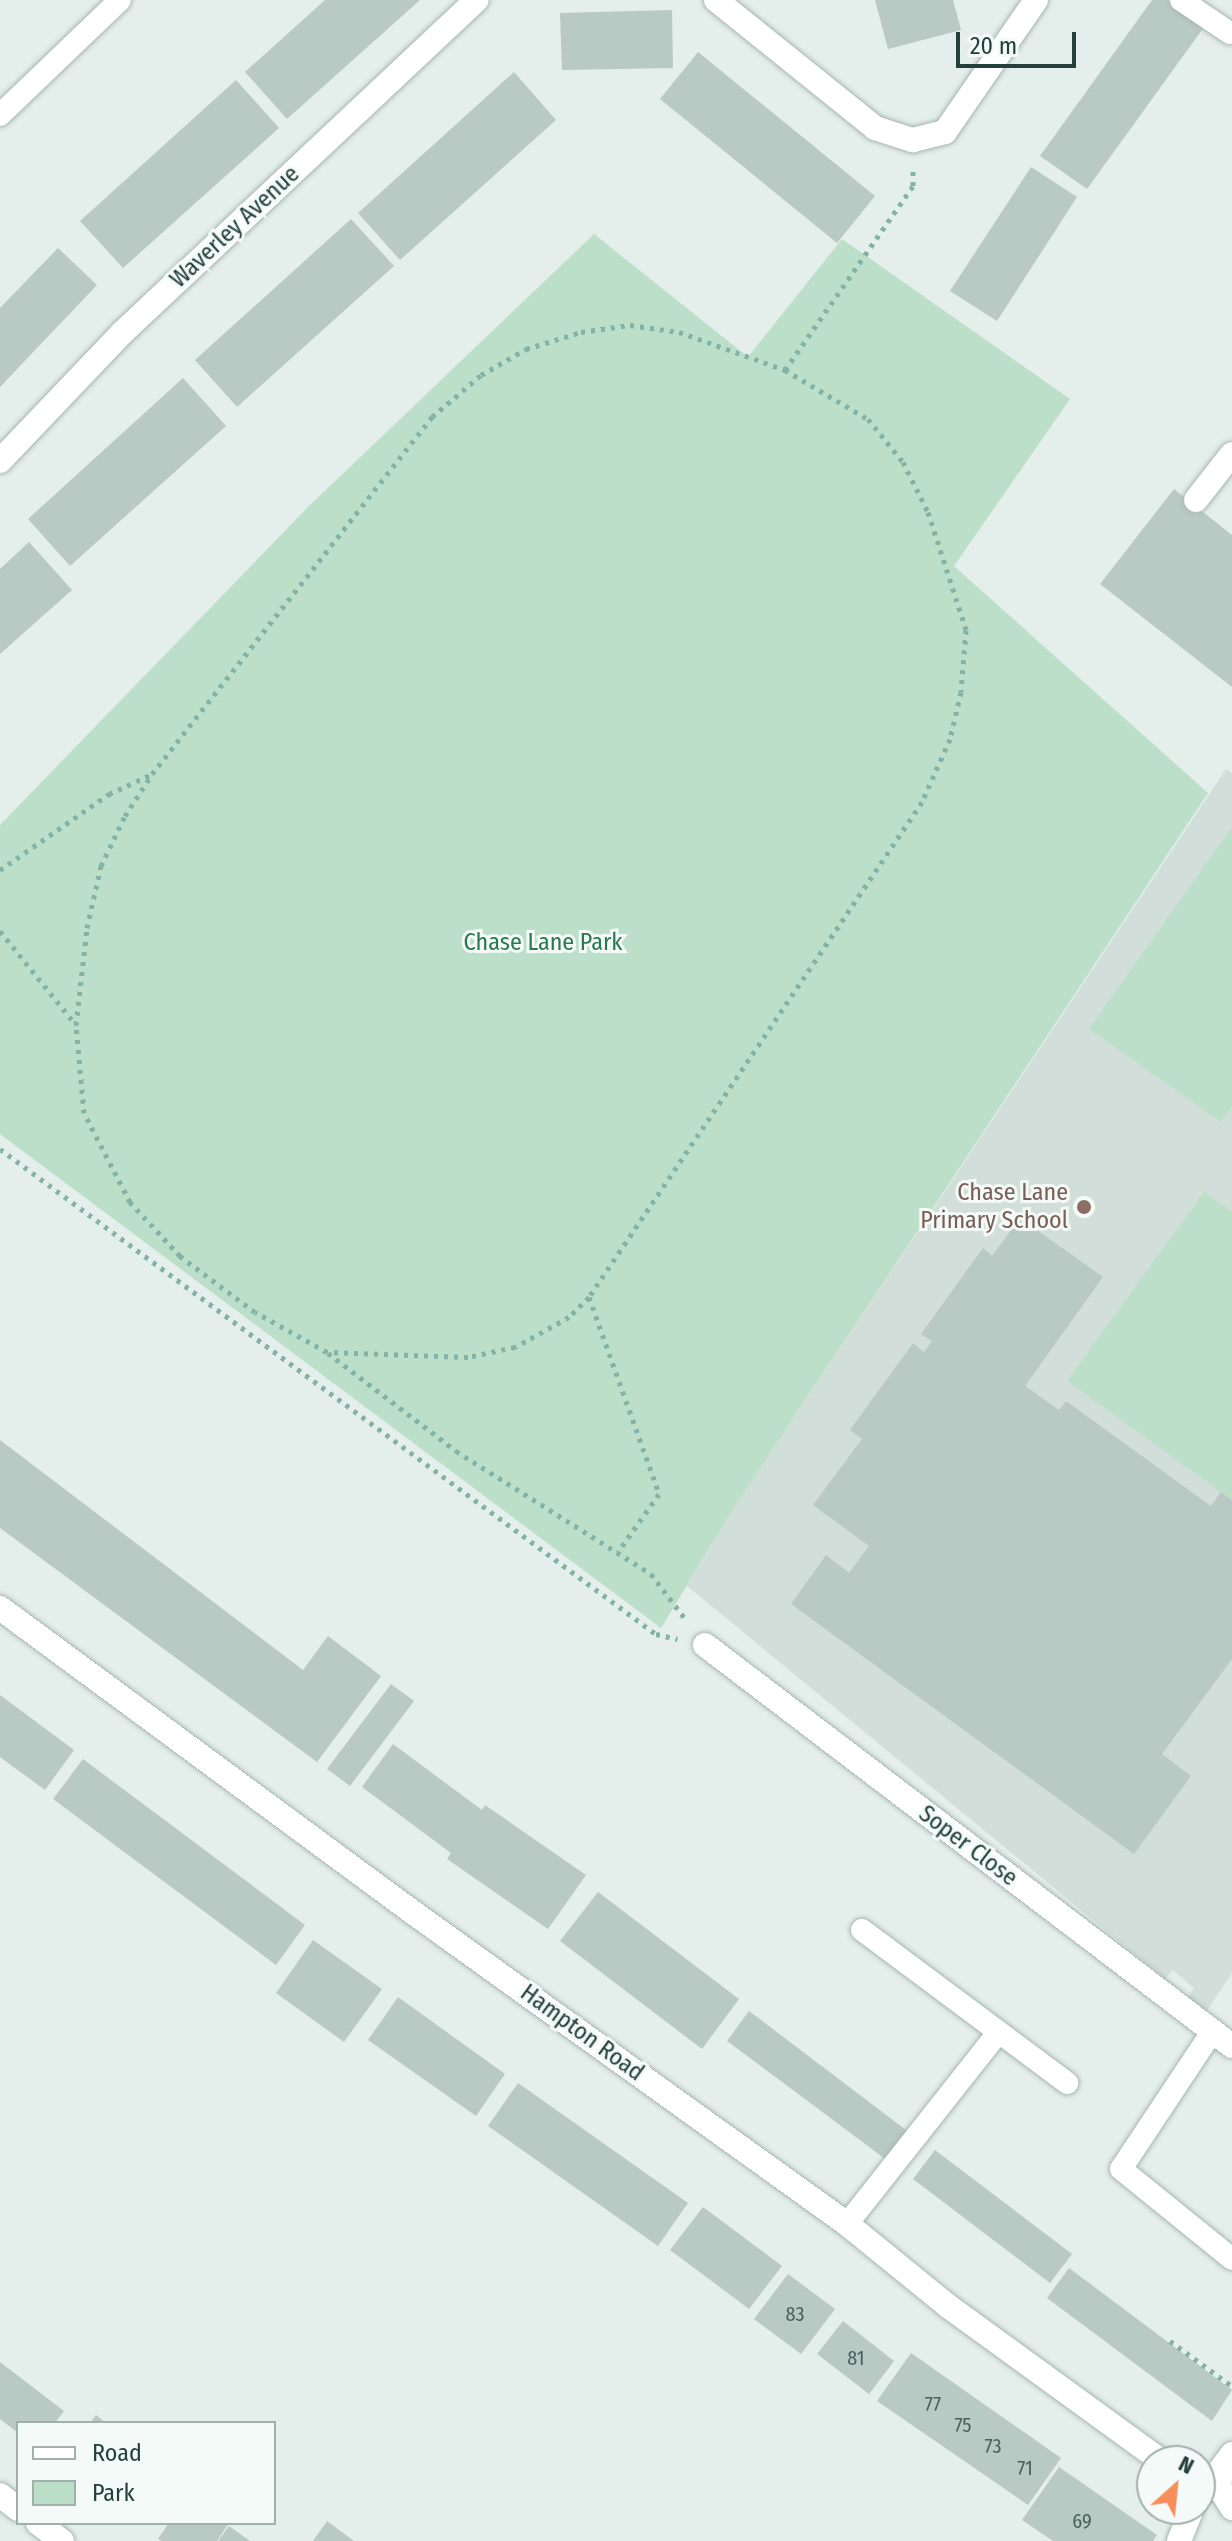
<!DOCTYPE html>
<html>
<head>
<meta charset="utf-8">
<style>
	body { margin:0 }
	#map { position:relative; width:1232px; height:2541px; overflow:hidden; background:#e4eeea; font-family:"Fira Sans Condensed",sans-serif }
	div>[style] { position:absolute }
	.built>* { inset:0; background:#d2ded9 }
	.green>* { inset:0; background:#bcdfc9 }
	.building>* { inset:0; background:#b9c9c3 }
	.path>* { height:5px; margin-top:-2.5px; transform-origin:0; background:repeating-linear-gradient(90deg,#83b2a7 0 4px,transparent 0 10px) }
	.roads { filter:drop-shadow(0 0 2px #a6b6b2) drop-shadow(0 0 2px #a6b6b2) }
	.lane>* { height:22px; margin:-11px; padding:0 11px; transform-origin:11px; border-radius:11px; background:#fff }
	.street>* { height:24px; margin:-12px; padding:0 12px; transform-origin:12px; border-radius:12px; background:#fff }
	.dots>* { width:22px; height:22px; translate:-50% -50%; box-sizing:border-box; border:4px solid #f4faf8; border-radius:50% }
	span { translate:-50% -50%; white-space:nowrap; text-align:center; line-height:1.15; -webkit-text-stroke:6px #f4faf8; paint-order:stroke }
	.number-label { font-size:20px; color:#48625c }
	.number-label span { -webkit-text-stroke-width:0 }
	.street-label { font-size:24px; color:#23403a }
	.park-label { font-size:24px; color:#2c7850 }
	.education-label { font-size:24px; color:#785e54 }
	.right { translate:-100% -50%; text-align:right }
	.legend { position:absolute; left:16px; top:2421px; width:260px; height:104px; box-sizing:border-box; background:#f4faf8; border:2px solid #a0b0ac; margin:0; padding:10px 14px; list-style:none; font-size:24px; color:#23403a }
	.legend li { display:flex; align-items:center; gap:16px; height:40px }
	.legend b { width:40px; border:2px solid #a0b0ac }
	.north { position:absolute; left:1136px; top:2445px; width:80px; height:80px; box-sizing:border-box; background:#f4faf8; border:2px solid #a0b0ac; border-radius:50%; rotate:27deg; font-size:22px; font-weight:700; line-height:32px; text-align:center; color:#23403a }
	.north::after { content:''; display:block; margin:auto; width:28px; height:36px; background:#f58e5b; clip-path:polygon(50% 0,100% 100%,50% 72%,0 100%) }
	.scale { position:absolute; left:956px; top:32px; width:120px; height:36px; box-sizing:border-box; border:4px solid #23403a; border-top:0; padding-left:10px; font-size:24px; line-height:28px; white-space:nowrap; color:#23403a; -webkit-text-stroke:6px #f4faf8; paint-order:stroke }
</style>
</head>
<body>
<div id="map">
	<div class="built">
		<i style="clip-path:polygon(1226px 769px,1232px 773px,1232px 1973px,1206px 2012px,1188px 1997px,1194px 1988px,1173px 1970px,1165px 1979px,687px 1586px,732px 1511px)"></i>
	</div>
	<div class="green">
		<i style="clip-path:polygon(594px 234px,748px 357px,842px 239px,1070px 399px,954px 566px,1208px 793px,732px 1511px,661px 1628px,0 1134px,0 825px,309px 506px)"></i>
		<i style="clip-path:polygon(1232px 827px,1232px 1106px,1221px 1122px,1089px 1029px)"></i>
		<i style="clip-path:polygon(1204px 1192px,1232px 1212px,1232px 1500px,1067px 1381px)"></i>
	</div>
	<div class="building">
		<i style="clip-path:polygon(325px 0,420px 0,287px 119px,245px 72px)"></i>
		<i style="clip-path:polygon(875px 0,953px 0,961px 30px,888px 49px)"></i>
		<i style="clip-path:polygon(1152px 0,1167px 0,1204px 27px,1087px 189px,1040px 156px)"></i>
		<i style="clip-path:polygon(672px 10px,673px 68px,562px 70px,560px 13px)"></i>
		<i style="clip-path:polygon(698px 52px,875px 196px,837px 243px,660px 99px)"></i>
		<i style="clip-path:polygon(514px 72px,556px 120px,400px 260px,358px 213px)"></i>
		<i style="clip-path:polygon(236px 80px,279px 128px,123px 268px,80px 221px)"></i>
		<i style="clip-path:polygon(1031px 167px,1077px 197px,997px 321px,950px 291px)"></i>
		<i style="clip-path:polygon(351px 219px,394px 266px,237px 407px,195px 360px)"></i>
		<i style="clip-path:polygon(58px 248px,97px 285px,0 387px,0 308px)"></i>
		<i style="clip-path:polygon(183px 378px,226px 426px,70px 566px,28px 519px)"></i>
		<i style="clip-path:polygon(1174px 489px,1232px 535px,1232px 687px,1100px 584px)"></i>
		<i style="clip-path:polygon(29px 542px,72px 590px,0 654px,0 569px)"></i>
		<i style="clip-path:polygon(1020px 1218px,1103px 1277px,1025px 1386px,1059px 1410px,1066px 1401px,1211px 1506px,1221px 1492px,1232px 1500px,1232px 1659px,1162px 1754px,1191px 1776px,1134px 1854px,791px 1604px,826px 1555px,849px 1573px,869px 1546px,813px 1505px,862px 1439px,850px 1430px,913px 1343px,924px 1352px,932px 1341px,921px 1334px,983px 1248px,992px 1256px)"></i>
		<i style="clip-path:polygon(0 1440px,303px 1670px,328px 1636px,381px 1676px,317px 1762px,0 1528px)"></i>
		<i style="clip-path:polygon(391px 1684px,414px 1701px,350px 1786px,327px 1769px)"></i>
		<i style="clip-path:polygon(0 1695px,74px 1750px,45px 1790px,0 1757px)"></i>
		<i style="clip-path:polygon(393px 1744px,482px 1810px,485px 1805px,586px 1875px,548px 1929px,447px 1859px,451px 1853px,362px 1787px)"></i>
		<i style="clip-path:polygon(83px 1759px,305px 1925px,276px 1965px,53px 1799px)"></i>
		<i style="clip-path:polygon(598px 1892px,739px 1999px,702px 2049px,560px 1941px)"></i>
		<i style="clip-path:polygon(313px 1940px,382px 1989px,344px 2042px,276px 1993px)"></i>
		<i style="clip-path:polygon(398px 1997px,505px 2074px,476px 2116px,368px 2040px)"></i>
		<i style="clip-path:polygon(749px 2011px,914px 2136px,892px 2164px,727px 2041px)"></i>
		<i style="clip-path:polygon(518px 2083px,688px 2203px,658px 2246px,488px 2126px)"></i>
		<i style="clip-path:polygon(935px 2150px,1072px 2254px,1050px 2283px,913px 2179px)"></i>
		<i style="clip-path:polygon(703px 2207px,782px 2266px,749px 2309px,670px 2250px)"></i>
		<i style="clip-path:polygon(1069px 2268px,1232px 2390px,1212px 2421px,1047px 2298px)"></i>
		<i style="clip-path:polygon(788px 2274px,835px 2309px,801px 2354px,754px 2319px)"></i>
		<i style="clip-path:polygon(843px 2321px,894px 2361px,869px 2394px,817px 2354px)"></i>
		<i style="clip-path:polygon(911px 2353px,1061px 2458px,1028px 2505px,877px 2401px)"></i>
		<i style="clip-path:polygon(0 2362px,64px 2411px,55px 2423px,18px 2423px,18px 2433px,0 2419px)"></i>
		<i style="clip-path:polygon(96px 2415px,106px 2423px,90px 2423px)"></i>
		<i style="clip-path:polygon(1059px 2467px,1157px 2535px,1153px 2541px,1053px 2541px,1022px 2520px)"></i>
		<i style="clip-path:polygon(327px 2521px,354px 2541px,313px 2541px)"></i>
		<i style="clip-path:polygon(169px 2523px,229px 2523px,217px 2541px,162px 2541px,158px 2539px)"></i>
		<i style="clip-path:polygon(229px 2526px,250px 2541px,218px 2541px)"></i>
	</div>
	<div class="path">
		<i style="left:630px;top:325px;width:49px;rotate:8.1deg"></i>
		<i style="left:679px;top:332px;width:113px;rotate:19.7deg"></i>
		<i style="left:785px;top:370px;width:96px;rotate:30.6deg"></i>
		<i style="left:868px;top:419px;width:55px;rotate:50.9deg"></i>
		<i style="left:903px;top:462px;width:56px;rotate:63.4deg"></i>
		<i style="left:928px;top:512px;width:124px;rotate:72.1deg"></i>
		<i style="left:966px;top:630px;width:62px;rotate:94.6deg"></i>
		<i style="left:961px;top:692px;width:48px;rotate:103.2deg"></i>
		<i style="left:950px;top:739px;width:69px;rotate:114deg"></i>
		<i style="left:922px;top:802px;width:597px;rotate:123.93deg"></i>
		<i style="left:589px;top:1297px;width:28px;rotate:135deg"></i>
		<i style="left:569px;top:1317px;width:62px;rotate:150.9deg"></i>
		<i style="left:515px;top:1347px;width:48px;rotate:168deg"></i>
		<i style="left:468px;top:1357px;width:141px;rotate:-178deg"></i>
		<i style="left:327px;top:1352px;width:82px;rotate:-150.9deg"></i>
		<i style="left:255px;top:1312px;width:94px;rotate:-143.3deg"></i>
		<i style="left:180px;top:1256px;width:74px;rotate:-132.8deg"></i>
		<i style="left:130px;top:1202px;width:100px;rotate:-117.3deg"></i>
		<i style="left:84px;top:1113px;width:88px;rotate:-95.2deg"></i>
		<i style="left:76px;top:1025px;width:98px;rotate:-83.5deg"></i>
		<i style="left:87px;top:928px;width:64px;rotate:-77.3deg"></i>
		<i style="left:101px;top:866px;width:55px;rotate:-64.4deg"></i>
		<i style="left:125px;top:816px;width:50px;rotate:-57.3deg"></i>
		<i style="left:152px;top:774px;width:454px;rotate:-51.9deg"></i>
		<i style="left:432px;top:417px;width:65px;rotate:-40.6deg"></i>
		<i style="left:481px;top:375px;width:52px;rotate:-30deg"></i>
		<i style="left:526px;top:349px;width:58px;rotate:-17.2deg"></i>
		<i style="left:581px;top:332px;width:49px;rotate:-8.1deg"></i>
		<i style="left:785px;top:370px;width:224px;rotate:-55.2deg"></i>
		<i style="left:913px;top:186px;width:15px;rotate:-90deg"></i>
		<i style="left:0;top:870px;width:133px;rotate:-34.9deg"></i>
		<i style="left:109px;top:794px;width:47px;rotate:-24.9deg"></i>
		<i style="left:0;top:931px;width:121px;rotate:51deg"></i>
		<i style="left:0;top:1149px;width:816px;rotate:36.48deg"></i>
		<i style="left:656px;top:1634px;width:22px;rotate:13deg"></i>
		<i style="left:589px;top:1297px;width:209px;rotate:70.4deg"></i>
		<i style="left:659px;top:1494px;width:71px;rotate:125.3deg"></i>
		<i style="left:328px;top:1353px;width:161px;rotate:37.4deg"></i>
		<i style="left:456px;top:1451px;width:231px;rotate:32.2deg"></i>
		<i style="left:651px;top:1574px;width:58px;rotate:52.7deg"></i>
		<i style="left:1170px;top:2341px;width:77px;rotate:36deg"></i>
	</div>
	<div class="roads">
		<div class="lane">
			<i style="left:1181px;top:0;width:59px;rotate:34deg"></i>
			<i style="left:0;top:115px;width:166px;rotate:-43.8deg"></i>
			<i style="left:862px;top:1930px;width:256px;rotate:36.7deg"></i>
			<i style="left:1212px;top:2032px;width:164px;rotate:123.6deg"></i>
			<i style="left:1121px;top:2169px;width:143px;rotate:39deg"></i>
			<i style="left:847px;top:2224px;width:243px;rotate:-51.7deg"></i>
			<i style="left:1200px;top:2493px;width:20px;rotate:-18deg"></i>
		</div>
		<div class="street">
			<i style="left:716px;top:0;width:204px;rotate:38.8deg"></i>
			<i style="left:875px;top:128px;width:40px;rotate:18deg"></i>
			<i style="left:913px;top:140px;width:33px;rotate:-14deg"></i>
			<i style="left:945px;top:132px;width:160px;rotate:-55.4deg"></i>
			<i style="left:0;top:461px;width:178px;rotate:-46.4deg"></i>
			<i style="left:123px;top:332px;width:485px;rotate:-43.2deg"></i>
			<i style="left:1196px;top:500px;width:58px;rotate:-52deg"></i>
			<i style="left:0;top:1608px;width:511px;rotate:36.4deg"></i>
			<i style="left:411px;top:1911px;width:537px;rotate:35.67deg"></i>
			<i style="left:847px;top:2224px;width:130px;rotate:39.1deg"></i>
			<i style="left:948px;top:2306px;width:263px;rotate:36deg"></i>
			<i style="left:705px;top:1645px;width:662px;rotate:37.27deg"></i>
			<i style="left:1232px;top:2454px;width:19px;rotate:126deg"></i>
			<i style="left:1221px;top:2469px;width:18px;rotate:96deg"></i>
			<i style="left:1219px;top:2487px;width:25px;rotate:58deg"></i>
			<i style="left:0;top:2495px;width:23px;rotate:38deg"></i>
			<i style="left:38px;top:2523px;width:30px;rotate:37deg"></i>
			<i style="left:1179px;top:2541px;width:35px;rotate:-68deg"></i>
		</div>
	</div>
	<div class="dots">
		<i style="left:1084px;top:1207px;background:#8d6e63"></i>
	</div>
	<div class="number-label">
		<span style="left:795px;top:2314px">83</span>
		<span style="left:856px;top:2358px">81</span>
		<span style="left:933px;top:2404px">77</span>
		<span style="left:963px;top:2425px">75</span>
		<span style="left:993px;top:2446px">73</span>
		<span style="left:1025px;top:2468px">71</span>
		<span style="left:1082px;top:2521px">69</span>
	</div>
	<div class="street-label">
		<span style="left:235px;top:227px;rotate:-43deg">Waverley Avenue</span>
		<span style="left:968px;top:1846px;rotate:37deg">Soper Close</span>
		<span style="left:582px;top:2033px;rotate:36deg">Hampton Road</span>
	</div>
	<div class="park-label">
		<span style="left:543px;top:943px">Chase Lane Park</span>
	</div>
	<div class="education-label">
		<span class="right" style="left:1068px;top:1207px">Chase Lane<br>Primary School</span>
	</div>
	<ul class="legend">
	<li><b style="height:10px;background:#fff"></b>Road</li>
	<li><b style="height:22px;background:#bcdfc9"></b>Park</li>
	</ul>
	<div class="north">N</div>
	<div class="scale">20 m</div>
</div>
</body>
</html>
